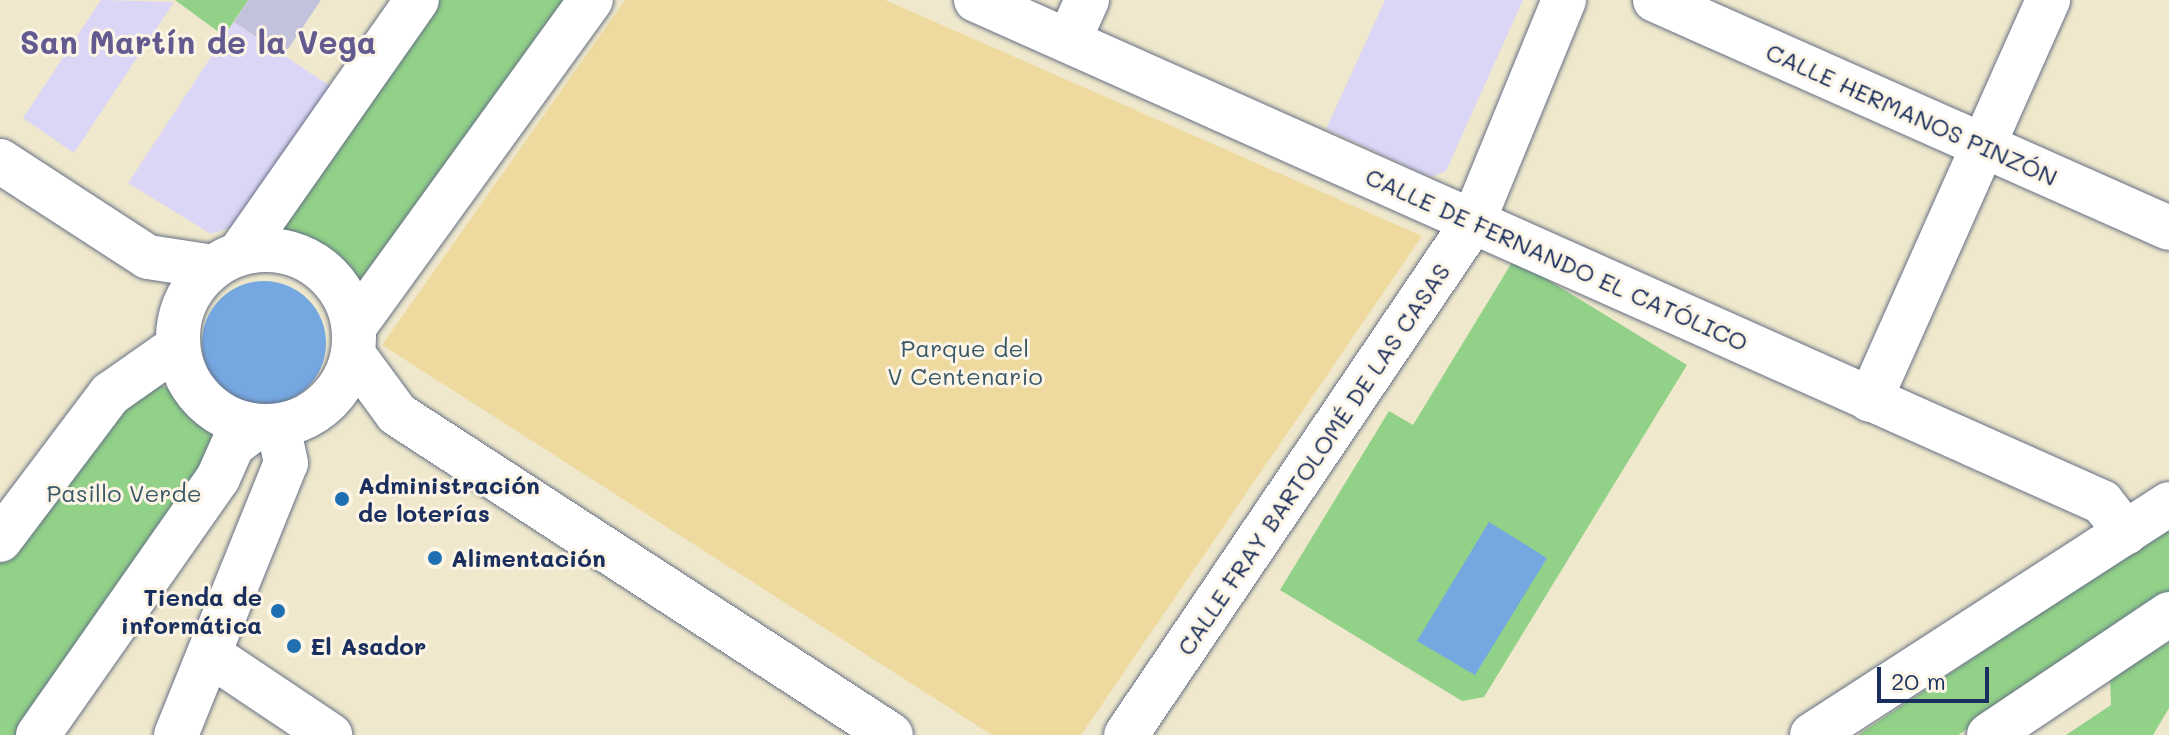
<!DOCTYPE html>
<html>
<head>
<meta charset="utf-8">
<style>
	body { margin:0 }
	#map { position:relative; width:2169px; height:735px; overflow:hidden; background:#efe8cc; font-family:Mali,sans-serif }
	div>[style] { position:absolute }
	.built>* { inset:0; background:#dcd6f6 }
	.industrial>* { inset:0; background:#c2c2dc }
	.green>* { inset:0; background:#91d188 }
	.sand>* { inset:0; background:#eeda9e }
	.water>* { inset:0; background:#75a7e1 }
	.round { border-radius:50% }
	.roads { filter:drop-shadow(0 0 2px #657084) drop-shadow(0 0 2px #657084) }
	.minor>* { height:44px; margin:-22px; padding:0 22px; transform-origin:22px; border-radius:22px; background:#fff }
	.tertiary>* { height:44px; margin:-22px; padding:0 22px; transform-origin:22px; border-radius:22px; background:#fff }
	.tertiary>.ring { margin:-22px; padding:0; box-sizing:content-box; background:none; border:44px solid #fff; border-radius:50% }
	.dots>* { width:22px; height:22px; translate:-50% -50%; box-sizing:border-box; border:4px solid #fcf5e5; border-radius:50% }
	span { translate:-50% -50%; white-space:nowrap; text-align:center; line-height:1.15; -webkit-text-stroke:6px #fcf5e5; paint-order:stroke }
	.street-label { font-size:24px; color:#1b2f5e }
	.park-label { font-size:24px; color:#385868 }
	.poi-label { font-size:24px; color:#1b2f5e; font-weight:700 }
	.left { translate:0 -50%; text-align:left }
	.right { translate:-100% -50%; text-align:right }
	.district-label { font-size:32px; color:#635b8f; font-weight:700 }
	.scale { position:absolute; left:1877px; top:667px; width:112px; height:36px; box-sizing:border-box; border:4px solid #1b2f5e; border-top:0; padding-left:10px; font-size:24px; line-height:28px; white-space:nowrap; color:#1b2f5e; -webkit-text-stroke:6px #fcf5e5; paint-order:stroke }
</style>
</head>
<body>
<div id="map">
	<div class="built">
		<i style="clip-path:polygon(101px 0,174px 2px,74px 153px,23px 118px)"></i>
		<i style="clip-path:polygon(1385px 0,1523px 0,1446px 171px,1431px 177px,1326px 129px)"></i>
		<i style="clip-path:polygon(234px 22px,333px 88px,232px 227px,211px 234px,128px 183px)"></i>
	</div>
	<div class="industrial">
		<i style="clip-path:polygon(248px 0,321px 0,284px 55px,234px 22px)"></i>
	</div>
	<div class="green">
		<i style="clip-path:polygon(175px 0,248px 0,224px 36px)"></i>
		<i style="clip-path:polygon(430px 0,568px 0,363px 282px,325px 250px,277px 235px)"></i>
		<i style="clip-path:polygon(1514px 259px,1687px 365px,1484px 697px,1462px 701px,1280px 590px,1389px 411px,1413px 425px)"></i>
		<i style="clip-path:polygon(158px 384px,173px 391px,220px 443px,19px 735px,0 735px,0 562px,111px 410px)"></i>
		<i style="clip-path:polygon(2169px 527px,2169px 594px,1958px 735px,1858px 735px)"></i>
		<i style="clip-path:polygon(2169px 642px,2169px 708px,2153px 735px,2066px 735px,2111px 705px,2110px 678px)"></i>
	</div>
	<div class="sand">
		<i style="clip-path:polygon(625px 0,885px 0,1422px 236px,1081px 735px,992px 735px,382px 345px)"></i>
	</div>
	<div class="water">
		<i class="round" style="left:202px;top:281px;width:124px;height:124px"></i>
		<i style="clip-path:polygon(1489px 522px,1547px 558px,1475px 675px,1417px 641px)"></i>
	</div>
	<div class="roads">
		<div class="minor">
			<i style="left:976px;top:0;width:1233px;rotate:24.03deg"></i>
			<i style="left:2102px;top:502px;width:39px;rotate:52deg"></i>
			<i style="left:1655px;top:0;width:562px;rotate:23.92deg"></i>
			<i style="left:1069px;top:40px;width:44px;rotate:-65.8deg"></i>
			<i style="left:239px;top:254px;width:310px;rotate:-55deg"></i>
			<i style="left:354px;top:327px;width:404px;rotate:-54.1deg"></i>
			<i style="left:1870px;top:400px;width:438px;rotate:-66deg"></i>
			<i style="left:0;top:540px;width:183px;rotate:-53deg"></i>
			<i style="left:110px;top:394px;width:82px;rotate:-35deg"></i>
			<i style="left:209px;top:654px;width:146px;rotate:33.8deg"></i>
			<i style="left:38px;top:735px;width:314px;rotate:-55deg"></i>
			<i style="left:218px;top:478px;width:36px;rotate:-66deg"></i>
			<i style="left:233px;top:445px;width:30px;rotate:-37deg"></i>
			<i style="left:176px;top:735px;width:293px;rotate:-68deg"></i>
			<i style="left:286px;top:463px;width:38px;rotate:-102deg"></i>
			<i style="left:1126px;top:735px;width:619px;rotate:-55.93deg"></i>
			<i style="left:1473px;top:222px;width:240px;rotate:-67.7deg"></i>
			<i style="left:1812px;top:735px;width:425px;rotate:-32.9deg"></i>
			<i style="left:1989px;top:735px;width:217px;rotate:-33.9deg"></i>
		</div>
		<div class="tertiary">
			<i style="left:0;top:161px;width:176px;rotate:33deg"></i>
			<i style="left:148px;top:257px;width:66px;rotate:8.7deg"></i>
			<i class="ring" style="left:178px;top:250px;width:132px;height:132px"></i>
			<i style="left:353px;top:354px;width:74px;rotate:53.7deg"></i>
			<i style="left:397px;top:414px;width:589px;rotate:33.02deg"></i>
		</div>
	</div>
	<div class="dots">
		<i style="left:342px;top:499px;background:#1f6fb2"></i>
		<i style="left:435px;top:558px;background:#1f6fb2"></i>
		<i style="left:278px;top:611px;background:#1f6fb2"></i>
		<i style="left:294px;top:646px;background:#1f6fb2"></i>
	</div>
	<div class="street-label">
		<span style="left:1912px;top:114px;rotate:24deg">CALLE HERMANOS PINZÓN</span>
		<span style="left:1557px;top:259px;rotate:24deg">CALLE DE FERNANDO EL CATÓLICO</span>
		<span style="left:1313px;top:459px;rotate:-56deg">CALLE FRAY BARTOLOMÉ DE LAS CASAS</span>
	</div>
	<div class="park-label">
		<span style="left:965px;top:362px">Parque del<br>V Centenario</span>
		<span style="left:124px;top:493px">Pasillo Verde</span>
	</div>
	<div class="poi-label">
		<span class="left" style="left:358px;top:499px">Administración<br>de loterías</span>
		<span class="left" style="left:451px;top:558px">Alimentación</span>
		<span class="right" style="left:262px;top:611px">Tienda de<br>informática</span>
		<span class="left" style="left:310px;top:646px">El Asador</span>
	</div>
	<div class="district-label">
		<span style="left:198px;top:41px">San Martín de la Vega</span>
	</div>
	<div class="scale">20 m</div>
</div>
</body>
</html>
